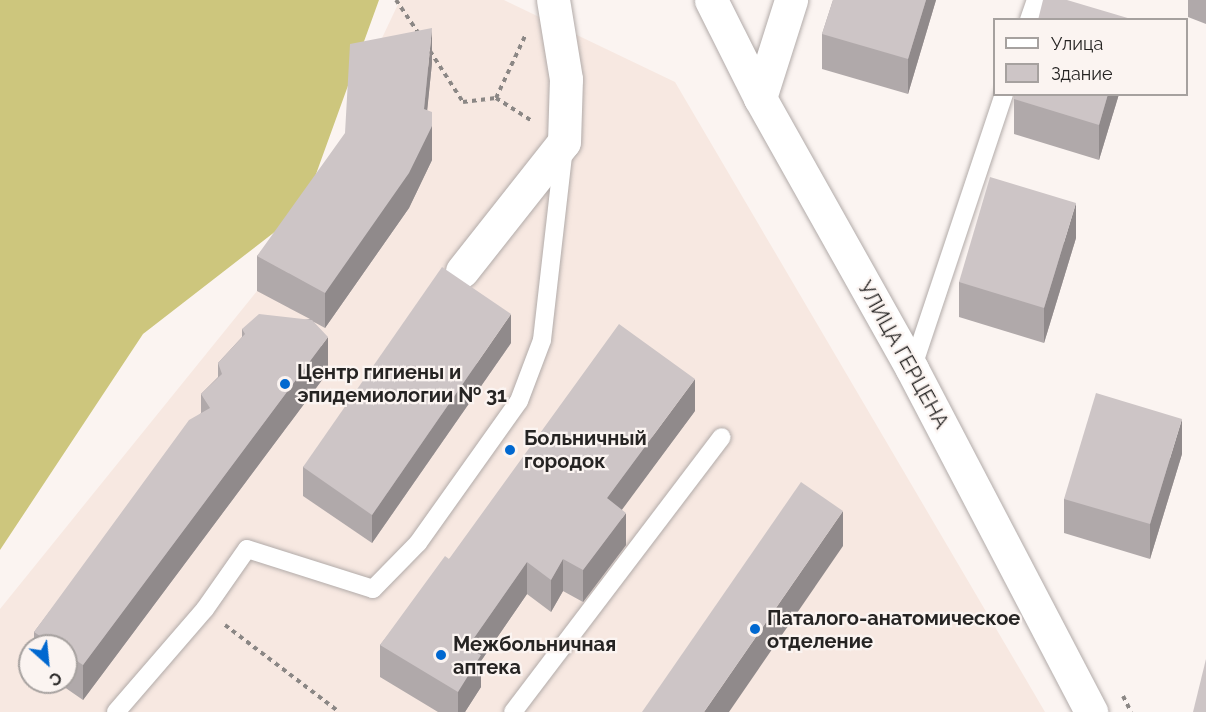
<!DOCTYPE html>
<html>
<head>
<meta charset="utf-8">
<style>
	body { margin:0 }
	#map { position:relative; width:1206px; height:712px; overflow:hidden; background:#fbf4f1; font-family:Raleway,sans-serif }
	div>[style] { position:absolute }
	.built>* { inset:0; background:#f7e8e1 }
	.forest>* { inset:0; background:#cdc67d }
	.path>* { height:4px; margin-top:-2px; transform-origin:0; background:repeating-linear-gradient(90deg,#8b8785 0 4.5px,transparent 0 9px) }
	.roads { filter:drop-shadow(0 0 2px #b2aba9) drop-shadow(0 0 2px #b2aba9) }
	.service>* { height:18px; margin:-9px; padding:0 9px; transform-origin:9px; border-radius:9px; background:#fff }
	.minor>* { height:33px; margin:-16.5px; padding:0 16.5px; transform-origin:16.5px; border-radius:16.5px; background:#fff }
	.wall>* { inset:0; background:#b0a9aa }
	.shaded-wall>* { inset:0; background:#908a8b }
	.building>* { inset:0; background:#cdc5c6 }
	.dots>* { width:16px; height:16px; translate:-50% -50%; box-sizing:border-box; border:3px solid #fbf4f1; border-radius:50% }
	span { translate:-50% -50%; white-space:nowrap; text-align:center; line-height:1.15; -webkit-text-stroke:4.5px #fbf4f1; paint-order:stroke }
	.street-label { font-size:20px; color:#262423 }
	.poi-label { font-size:20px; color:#262423; font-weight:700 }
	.left { translate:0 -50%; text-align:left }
	.legend { position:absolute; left:993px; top:18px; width:195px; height:78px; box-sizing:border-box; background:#fbf4f1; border:2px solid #a6a19f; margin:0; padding:8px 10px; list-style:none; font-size:18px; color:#262423 }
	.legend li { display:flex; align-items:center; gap:12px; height:30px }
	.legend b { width:30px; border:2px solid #a6a19f }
	.north { position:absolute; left:18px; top:634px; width:60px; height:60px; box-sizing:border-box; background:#fbf4f1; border:2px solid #a6a19f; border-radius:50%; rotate:153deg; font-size:16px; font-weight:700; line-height:24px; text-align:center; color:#262423 }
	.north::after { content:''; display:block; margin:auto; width:21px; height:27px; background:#0068d0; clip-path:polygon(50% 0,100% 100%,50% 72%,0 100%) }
</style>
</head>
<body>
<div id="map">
	<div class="built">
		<i style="clip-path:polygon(evenodd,400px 0,504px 0,675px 82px,1045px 712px,0 712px,0 609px,257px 291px,332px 189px,365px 74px,400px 0,30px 646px,66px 646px,66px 682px,30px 682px,30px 646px)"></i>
	</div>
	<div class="forest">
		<i style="clip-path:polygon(0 0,379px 0,303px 210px,143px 334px,0 550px)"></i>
	</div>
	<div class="path">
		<i style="left:396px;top:0;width:41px;rotate:55.9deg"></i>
		<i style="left:430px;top:51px;width:61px;rotate:57.1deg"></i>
		<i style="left:463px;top:102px;width:33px;rotate:-7deg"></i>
		<i style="left:496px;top:98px;width:43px;rotate:32.6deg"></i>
		<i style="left:496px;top:98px;width:68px;rotate:-64.9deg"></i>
		<i style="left:225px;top:625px;width:143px;rotate:37.3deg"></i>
		<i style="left:1123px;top:696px;width:18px;rotate:63deg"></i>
	</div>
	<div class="roads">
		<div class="service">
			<i style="left:1029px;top:20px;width:21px;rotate:-71deg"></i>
			<i style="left:912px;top:369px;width:290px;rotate:-71.5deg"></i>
			<i style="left:116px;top:712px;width:136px;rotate:-49.2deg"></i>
			<i style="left:205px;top:609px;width:73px;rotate:-55deg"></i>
			<i style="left:247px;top:549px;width:132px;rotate:17.6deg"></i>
			<i style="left:373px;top:589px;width:64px;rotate:-45.6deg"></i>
			<i style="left:418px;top:543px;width:174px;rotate:-54.6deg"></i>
			<i style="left:519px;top:401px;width:65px;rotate:-69.3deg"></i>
			<i style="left:542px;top:340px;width:194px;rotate:-83.5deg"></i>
			<i style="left:513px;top:712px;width:345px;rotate:-52.8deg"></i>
		</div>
		<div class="minor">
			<i style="left:711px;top:0;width:110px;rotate:63.4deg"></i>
			<i style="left:760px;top:98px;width:311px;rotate:60.7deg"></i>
			<i style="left:912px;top:369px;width:387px;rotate:62.4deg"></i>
			<i style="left:760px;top:98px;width:103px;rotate:-72.4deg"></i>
			<i style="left:462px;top:271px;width:164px;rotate:-51.7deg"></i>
			<i style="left:564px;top:142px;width:63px;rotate:-88.2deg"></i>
			<i style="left:566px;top:79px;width:80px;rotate:-99.3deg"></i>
		</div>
	</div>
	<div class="wall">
		<i style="clip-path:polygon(833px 0,936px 0,908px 94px,822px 69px,822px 34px)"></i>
		<i style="clip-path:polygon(1188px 0,1206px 0,1206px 24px,1188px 17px)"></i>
		<i style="clip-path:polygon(432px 63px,427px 110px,432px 160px,409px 208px,325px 328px,314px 322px,328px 372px,83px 700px,57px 682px,66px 682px,66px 646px,34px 646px,34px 632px,201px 413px,201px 394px,218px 377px,218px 363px,242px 337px,242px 329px,310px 319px,257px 291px,257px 256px)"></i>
		<i style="clip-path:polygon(1015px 94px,1119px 94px,1099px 160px,1014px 134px,1014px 99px)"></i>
		<i style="clip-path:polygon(1076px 238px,1044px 343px,959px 317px,959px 282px)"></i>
		<i style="clip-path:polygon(511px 343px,372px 543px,303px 496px,303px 467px)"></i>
		<i style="clip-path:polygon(695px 411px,621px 510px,626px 545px,583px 602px,563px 591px,551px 612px,527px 594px,481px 661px,481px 687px,465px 712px,438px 712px,380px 677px,380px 645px,449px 559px)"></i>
		<i style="clip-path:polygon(1182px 454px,1150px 559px,1064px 533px,1064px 499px)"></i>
	</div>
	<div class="shaded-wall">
		<i style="clip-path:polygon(926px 0,936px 0,908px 94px,908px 59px)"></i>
		<i style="clip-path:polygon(432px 28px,432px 63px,424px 142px,432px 112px,432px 160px,409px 208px,325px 328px,325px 293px,424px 109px)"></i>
		<i style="clip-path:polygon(1108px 94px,1119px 94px,1099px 160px,1099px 125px)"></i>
		<i style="clip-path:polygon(1076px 203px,1076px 238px,1044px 343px,1044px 308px)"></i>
		<i style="clip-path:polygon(511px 314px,511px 343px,372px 543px,372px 515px)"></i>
		<i style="clip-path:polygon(328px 337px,328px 372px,83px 700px,83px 665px)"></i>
		<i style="clip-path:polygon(695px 379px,695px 411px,607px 530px,607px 498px)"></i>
		<i style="clip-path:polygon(1182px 419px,1182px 454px,1150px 559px,1150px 524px)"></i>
		<i style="clip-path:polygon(843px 511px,843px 546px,729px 712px,704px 712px)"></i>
		<i style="clip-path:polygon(626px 513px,626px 545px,583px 602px,583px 570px)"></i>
		<i style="clip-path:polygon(563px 559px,563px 591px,551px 612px,551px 580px)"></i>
		<i style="clip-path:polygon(527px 562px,527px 594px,481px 661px,481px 687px,465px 712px,458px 712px,458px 692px,467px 648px)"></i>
	</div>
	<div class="building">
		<i style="clip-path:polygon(833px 0,926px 0,908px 59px,822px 34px)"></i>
		<i style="clip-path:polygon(1043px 0,1067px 0,1131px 19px,1038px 20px)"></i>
		<i style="clip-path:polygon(432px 28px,424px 109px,432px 112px,432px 126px,409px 173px,325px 293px,257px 256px,345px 133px,350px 44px)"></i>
		<i style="clip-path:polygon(1015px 94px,1108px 94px,1099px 125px,1014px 99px)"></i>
		<i style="clip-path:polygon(990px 177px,1076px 203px,1044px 308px,959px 282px)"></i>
		<i style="clip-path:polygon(442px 267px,511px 314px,372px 515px,303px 467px)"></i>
		<i style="clip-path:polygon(259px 314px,312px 320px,328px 337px,83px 665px,66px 654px,66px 646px,55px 646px,34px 632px,189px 420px,210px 408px,201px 394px,222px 374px,218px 363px,245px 334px,242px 329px)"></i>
		<i style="clip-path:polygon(619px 324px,695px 379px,607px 498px,626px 513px,583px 570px,563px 559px,551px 580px,527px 562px,467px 648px,481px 655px,458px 692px,380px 645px,445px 556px,449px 559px)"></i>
		<i style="clip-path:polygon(1096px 393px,1182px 419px,1150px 524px,1064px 499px)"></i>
		<i style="clip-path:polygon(801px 482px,843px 511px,704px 712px,642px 712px)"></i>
		<i style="clip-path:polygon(1206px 659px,1206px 712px,1193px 712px)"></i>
	</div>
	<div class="dots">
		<i style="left:285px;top:384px;background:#0068d0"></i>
		<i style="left:510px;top:450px;background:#0068d0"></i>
		<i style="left:755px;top:629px;background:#0068d0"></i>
		<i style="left:441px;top:655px;background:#0068d0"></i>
	</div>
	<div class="street-label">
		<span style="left:903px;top:355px;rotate:61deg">УЛИЦА ГЕРЦЕНА</span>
	</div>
	<div class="poi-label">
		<span class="left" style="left:297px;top:384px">Центр гигиены и<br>эпидемиологии № 31</span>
		<span class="left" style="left:524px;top:450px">Больничный<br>городок</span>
		<span class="left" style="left:767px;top:630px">Паталого-анатомическое<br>отделение</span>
		<span class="left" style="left:453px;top:656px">Межбольничная<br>аптека</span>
	</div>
	<ul class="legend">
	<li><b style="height:8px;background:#fff"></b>Улица</li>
	<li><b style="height:16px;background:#cdc5c6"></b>Здание</li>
	</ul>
	<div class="north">С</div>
</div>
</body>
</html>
